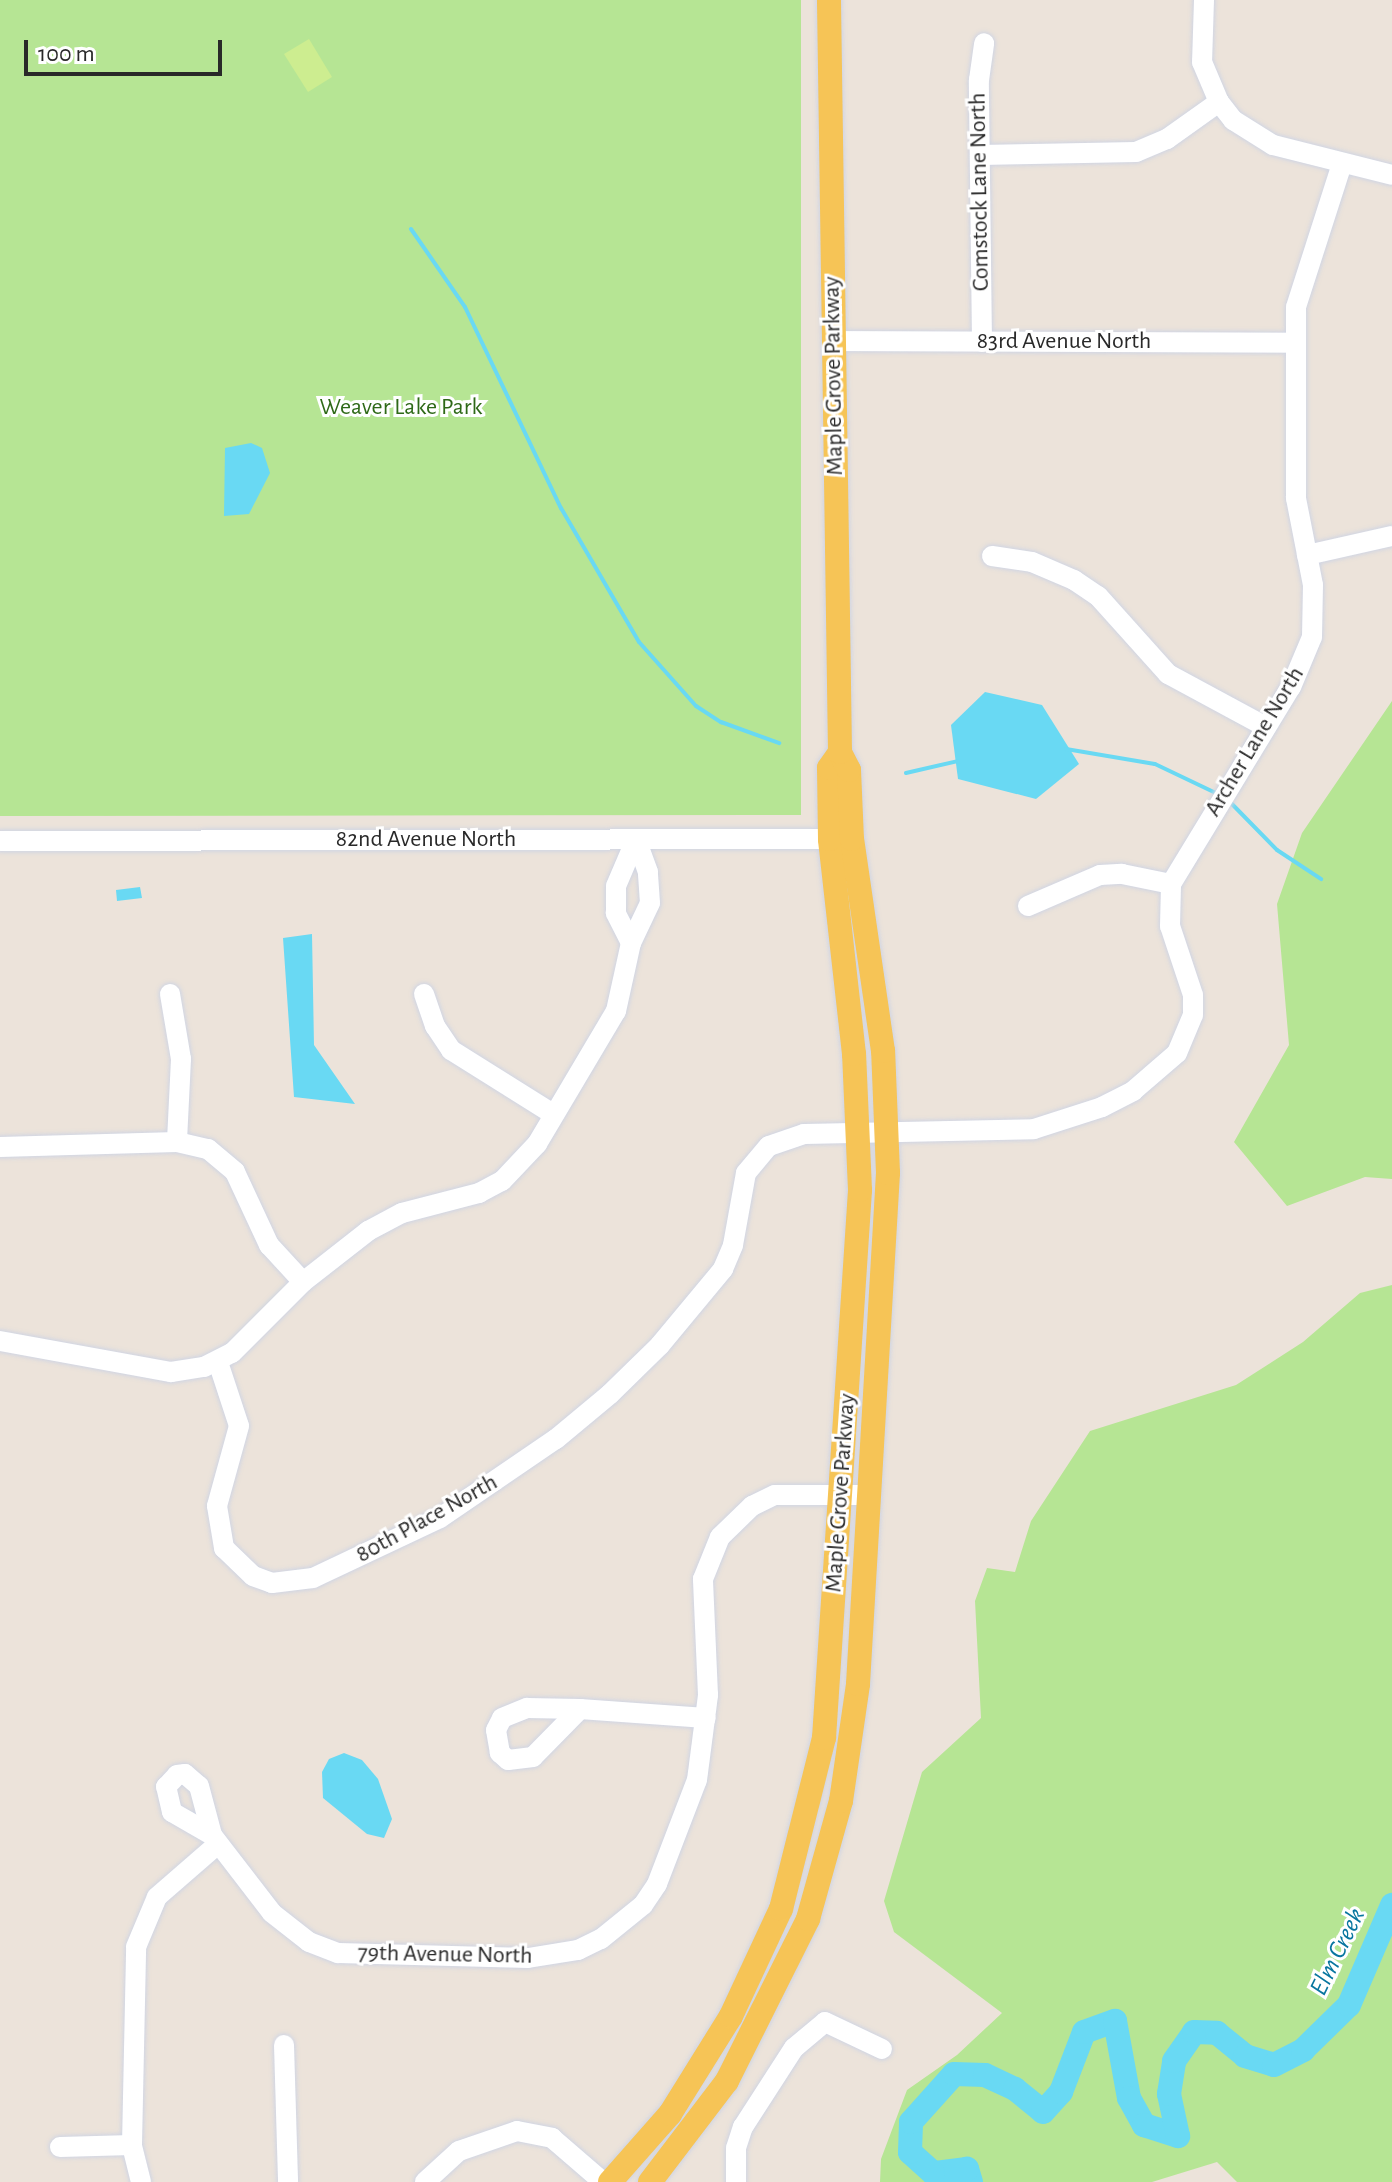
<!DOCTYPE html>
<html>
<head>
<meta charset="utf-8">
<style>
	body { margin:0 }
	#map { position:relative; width:1392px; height:2182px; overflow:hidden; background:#ece3da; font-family:"Alegreya Sans",sans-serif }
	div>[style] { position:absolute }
	.green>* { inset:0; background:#b6e594 }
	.pitch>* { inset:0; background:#cded90 }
	.water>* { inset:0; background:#69d9f3 }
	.stream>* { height:4px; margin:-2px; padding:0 2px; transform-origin:2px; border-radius:2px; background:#69d9f3 }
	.river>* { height:24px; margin:-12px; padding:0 12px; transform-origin:12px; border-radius:12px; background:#69d9f3 }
	.roads { filter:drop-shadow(0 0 2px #d0d5e3) drop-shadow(0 0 2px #d0d5e3) }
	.minor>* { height:20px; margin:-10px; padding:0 10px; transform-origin:10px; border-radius:10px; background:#fff }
	.major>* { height:24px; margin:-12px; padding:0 12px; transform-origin:12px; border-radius:12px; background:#f6c456 }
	span { translate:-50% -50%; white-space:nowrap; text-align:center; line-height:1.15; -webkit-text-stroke:6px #fff; paint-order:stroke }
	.street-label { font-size:24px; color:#292929 }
	.park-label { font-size:24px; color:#2e6917 }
	.water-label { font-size:26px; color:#08769f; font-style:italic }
	.scale { position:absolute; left:24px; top:40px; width:198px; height:36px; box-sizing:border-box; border:4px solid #292929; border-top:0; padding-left:10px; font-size:24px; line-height:28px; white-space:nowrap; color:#292929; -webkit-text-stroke:6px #fff; paint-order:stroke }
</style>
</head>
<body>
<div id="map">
	<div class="green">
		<i style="clip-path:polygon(0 0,801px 0,801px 815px,0 816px)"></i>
		<i style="clip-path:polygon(1392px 701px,1392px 1179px,1365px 1177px,1287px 1206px,1234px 1142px,1289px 1045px,1277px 904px,1302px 833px)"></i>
		<i style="clip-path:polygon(1392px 1285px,1392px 2182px,1237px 2182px,1217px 2162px,1152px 2182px,880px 2182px,881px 2159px,907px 2090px,957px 2055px,1002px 2013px,894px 1932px,884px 1901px,922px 1772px,981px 1718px,975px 1601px,987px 1568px,1015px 1572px,1031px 1521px,1090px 1431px,1236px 1385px,1303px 1342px,1360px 1293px)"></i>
	</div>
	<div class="pitch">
		<i style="clip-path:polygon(309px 39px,332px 77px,308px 92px,284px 54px)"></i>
	</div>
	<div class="water">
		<i style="clip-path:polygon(251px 443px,262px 448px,270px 473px,249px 514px,224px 516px,225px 448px)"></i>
		<i style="clip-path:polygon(985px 692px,1042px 705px,1079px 764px,1036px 799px,958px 779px,951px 725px)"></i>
		<i style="clip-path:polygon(140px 887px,142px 898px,117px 901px,116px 890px)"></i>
		<i style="clip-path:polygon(312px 934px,314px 1045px,355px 1104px,294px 1097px,283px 938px)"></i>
		<i style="clip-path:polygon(344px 1753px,362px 1760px,378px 1779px,392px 1819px,384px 1838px,367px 1834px,323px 1798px,322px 1772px,329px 1759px)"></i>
	</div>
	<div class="stream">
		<i style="left:411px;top:229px;width:95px;rotate:55.3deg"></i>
		<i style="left:465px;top:307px;width:223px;rotate:64.5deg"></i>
		<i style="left:561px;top:508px;width:155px;rotate:59.8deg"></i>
		<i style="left:639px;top:642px;width:86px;rotate:48.3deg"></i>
		<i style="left:696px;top:706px;width:30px;rotate:33deg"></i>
		<i style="left:721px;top:722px;width:62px;rotate:19.9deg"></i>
		<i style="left:1066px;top:749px;width:90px;rotate:9.6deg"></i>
		<i style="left:1155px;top:764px;width:72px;rotate:25.5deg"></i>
		<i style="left:906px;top:773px;width:53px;rotate:-13deg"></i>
		<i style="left:1230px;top:802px;width:67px;rotate:45.6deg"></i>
		<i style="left:1277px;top:850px;width:53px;rotate:33.4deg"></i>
	</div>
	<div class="river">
		<i style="left:971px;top:2182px;width:14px;rotate:-107deg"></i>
		<i style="left:967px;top:2169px;width:34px;rotate:173deg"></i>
		<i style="left:933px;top:2173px;width:31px;rotate:-138deg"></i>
		<i style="left:910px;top:2152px;width:30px;rotate:-88deg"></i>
		<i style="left:911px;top:2122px;width:64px;rotate:-48.1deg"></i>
		<i style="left:954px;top:2074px;width:31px;rotate:2deg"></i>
		<i style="left:985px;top:2075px;width:33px;rotate:25deg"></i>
		<i style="left:1015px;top:2089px;width:36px;rotate:39deg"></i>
		<i style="left:1043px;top:2112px;width:27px;rotate:-48deg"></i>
		<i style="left:1061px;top:2092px;width:64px;rotate:-69deg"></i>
		<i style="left:1084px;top:2032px;width:33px;rotate:-20deg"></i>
		<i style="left:1115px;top:2021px;width:78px;rotate:79.7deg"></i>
		<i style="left:1129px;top:2098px;width:31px;rotate:61deg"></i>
		<i style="left:1144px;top:2125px;width:36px;rotate:18deg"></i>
		<i style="left:1178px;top:2136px;width:43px;rotate:-102.1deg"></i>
		<i style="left:1169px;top:2094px;width:33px;rotate:-81deg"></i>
		<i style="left:1174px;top:2061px;width:35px;rotate:-55deg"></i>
		<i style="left:1194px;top:2032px;width:23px;rotate:2deg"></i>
		<i style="left:1217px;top:2033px;width:36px;rotate:39deg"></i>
		<i style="left:1245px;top:2056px;width:30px;rotate:17deg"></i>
		<i style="left:1274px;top:2065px;width:33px;rotate:-27deg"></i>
		<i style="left:1303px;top:2050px;width:64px;rotate:-44.4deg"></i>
		<i style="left:1349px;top:2005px;width:109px;rotate:-66.7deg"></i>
	</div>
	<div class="roads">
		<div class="minor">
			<i style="left:1204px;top:0;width:62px;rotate:91.8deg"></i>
			<i style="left:1202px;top:62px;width:43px;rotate:67deg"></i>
			<i style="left:1219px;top:102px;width:23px;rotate:52deg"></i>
			<i style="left:1233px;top:120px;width:47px;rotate:32deg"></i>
			<i style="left:1273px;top:145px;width:123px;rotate:14.1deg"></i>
			<i style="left:980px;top:155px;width:156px;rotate:-1.1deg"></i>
			<i style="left:1136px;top:152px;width:34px;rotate:-23deg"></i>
			<i style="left:1167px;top:139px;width:64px;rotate:-35.4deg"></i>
			<i style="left:834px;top:341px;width:460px;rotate:0.2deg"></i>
			<i style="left:982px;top:342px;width:262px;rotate:-90.7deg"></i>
			<i style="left:979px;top:80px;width:37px;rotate:-82deg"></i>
			<i style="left:1307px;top:555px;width:87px;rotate:-12.6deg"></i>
			<i style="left:992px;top:556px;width:40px;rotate:8.5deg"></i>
			<i style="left:1032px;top:562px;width:46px;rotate:23.2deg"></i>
			<i style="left:1074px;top:580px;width:29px;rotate:34deg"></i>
			<i style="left:1098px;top:596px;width:105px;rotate:48.1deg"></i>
			<i style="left:1168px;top:674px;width:111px;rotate:28.4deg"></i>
			<i style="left:0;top:841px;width:844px;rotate:-0.14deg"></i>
			<i style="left:1028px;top:906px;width:78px;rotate:-23.3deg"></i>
			<i style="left:1100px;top:875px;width:22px;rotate:-3deg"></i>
			<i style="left:1122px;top:874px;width:50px;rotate:11.5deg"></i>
			<i style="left:631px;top:943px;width:34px;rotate:-117deg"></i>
			<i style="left:616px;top:913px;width:27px;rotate:-90deg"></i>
			<i style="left:616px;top:886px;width:51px;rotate:-66.9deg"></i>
			<i style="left:170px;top:994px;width:66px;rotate:80.4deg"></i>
			<i style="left:181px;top:1059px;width:83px;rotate:92.8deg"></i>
			<i style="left:424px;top:994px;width:34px;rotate:71deg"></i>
			<i style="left:435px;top:1026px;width:29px;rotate:56deg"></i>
			<i style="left:451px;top:1050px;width:120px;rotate:32.1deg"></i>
			<i style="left:0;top:1147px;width:177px;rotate:-1.6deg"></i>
			<i style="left:177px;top:1142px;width:32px;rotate:13deg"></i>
			<i style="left:208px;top:1149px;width:35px;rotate:40deg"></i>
			<i style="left:235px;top:1172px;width:81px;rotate:65deg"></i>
			<i style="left:269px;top:1245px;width:50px;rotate:47.4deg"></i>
			<i style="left:0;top:1341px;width:174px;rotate:10.3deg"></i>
			<i style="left:171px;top:1372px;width:33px;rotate:-9deg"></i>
			<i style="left:204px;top:1367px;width:31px;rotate:-27deg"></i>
			<i style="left:232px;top:1353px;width:100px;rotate:-45deg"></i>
			<i style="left:303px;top:1282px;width:83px;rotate:-38.1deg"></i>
			<i style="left:368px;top:1231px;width:38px;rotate:-28deg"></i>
			<i style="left:402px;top:1213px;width:80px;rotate:-14.6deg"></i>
			<i style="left:479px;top:1193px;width:26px;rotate:-28deg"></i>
			<i style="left:502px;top:1181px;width:51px;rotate:-46.6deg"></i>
			<i style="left:537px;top:1144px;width:155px;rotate:-59.3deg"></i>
			<i style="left:616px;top:1011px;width:70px;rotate:-77.6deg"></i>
			<i style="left:631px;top:943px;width:44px;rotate:-64.6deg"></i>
			<i style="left:650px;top:903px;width:31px;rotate:-94deg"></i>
			<i style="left:648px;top:872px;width:35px;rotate:-110deg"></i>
			<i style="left:218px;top:1362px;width:67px;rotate:71.8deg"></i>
			<i style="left:239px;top:1426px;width:83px;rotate:105.4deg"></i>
			<i style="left:217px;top:1506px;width:43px;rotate:80.5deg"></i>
			<i style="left:224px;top:1548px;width:40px;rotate:44deg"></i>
			<i style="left:253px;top:1576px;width:20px;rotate:20deg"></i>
			<i style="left:272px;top:1583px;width:41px;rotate:-7deg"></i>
			<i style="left:313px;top:1578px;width:140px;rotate:-25.3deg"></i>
			<i style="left:440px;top:1518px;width:140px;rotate:-34.3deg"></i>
			<i style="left:556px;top:1439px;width:70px;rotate:-39.8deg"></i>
			<i style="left:610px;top:1394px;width:70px;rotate:-44.4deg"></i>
			<i style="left:660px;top:1345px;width:99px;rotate:-50.3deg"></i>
			<i style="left:723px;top:1269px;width:26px;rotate:-67deg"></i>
			<i style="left:733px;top:1245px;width:73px;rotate:-79.8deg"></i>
			<i style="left:746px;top:1173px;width:35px;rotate:-50deg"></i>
			<i style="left:769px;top:1146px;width:37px;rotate:-19deg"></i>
			<i style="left:804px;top:1134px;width:230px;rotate:-1.2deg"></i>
			<i style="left:1034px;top:1129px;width:71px;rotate:-17.9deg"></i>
			<i style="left:1102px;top:1107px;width:35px;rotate:-27deg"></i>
			<i style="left:1133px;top:1091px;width:58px;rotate:-40.8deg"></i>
			<i style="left:1177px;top:1053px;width:41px;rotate:-67.2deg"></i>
			<i style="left:1193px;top:1015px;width:20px;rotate:-90deg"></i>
			<i style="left:1193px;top:995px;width:73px;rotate:-108.4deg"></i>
			<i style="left:1170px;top:926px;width:42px;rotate:-88.6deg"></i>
			<i style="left:1171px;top:884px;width:231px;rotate:-58.7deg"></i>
			<i style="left:1291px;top:687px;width:54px;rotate:-67.2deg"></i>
			<i style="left:1312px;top:637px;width:52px;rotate:-88.9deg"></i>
			<i style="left:1313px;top:585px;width:89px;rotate:-101.1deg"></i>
			<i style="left:1296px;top:498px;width:191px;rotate:-90deg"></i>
			<i style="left:1296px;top:307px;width:150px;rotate:-72.2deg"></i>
			<i style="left:580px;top:1709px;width:67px;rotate:134.4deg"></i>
			<i style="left:533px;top:1757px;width:25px;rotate:173deg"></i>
			<i style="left:508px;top:1760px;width:11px;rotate:-139deg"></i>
			<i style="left:500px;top:1753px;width:23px;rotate:-100deg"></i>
			<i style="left:496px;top:1730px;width:13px;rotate:-63deg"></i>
			<i style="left:502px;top:1718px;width:27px;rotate:-22deg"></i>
			<i style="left:527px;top:1708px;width:53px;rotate:1.1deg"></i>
			<i style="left:580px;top:1709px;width:126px;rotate:4.1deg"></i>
			<i style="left:212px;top:1835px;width:46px;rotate:-150.1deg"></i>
			<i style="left:172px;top:1812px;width:26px;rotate:-103deg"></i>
			<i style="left:166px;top:1787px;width:16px;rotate:-47deg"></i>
			<i style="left:177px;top:1775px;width:8px;rotate:-7deg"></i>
			<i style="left:185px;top:1774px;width:18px;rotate:41deg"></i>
			<i style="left:199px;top:1786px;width:51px;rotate:75.1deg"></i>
			<i style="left:212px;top:1835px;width:98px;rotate:52.4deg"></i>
			<i style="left:272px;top:1913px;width:47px;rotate:38.1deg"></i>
			<i style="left:309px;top:1942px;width:31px;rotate:21deg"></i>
			<i style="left:338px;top:1953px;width:190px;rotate:1.5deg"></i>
			<i style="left:528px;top:1958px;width:51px;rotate:-9.1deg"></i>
			<i style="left:578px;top:1950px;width:25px;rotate:-26deg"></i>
			<i style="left:601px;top:1939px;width:54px;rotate:-39deg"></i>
			<i style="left:643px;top:1905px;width:25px;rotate:-56deg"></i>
			<i style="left:657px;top:1884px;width:111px;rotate:-69deg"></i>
			<i style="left:697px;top:1780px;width:86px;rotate:-82.6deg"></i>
			<i style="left:708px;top:1695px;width:116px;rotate:-92.5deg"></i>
			<i style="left:703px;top:1579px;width:45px;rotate:-68deg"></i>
			<i style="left:720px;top:1537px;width:45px;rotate:-44.1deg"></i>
			<i style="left:752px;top:1506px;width:25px;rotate:-26deg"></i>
			<i style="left:775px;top:1495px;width:95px"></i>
			<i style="left:284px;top:2045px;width:137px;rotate:88.3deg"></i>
			<i style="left:60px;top:2147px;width:72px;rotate:-1.6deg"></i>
			<i style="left:141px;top:2182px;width:38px;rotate:-104deg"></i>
			<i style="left:132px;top:2145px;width:198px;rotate:-88.8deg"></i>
			<i style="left:136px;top:1947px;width:54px;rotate:-67.2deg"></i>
			<i style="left:157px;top:1897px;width:81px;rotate:-41deg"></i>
			<i style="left:425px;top:2182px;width:46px;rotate:-42.4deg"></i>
			<i style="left:459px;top:2151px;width:61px;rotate:-19deg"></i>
			<i style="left:517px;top:2131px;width:36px;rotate:11deg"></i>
			<i style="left:552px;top:2138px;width:67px;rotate:40.8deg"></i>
			<i style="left:736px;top:2182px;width:34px;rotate:-90deg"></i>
			<i style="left:736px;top:2148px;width:22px;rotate:-72deg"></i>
			<i style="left:743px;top:2127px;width:94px;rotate:-57.2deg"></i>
			<i style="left:794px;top:2048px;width:40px;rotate:-40deg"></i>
			<i style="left:825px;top:2022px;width:63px;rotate:25.3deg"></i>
		</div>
		<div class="major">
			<i style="left:610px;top:2182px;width:91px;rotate:-48.6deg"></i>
			<i style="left:670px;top:2114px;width:115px;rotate:-58.1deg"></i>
			<i style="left:731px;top:2016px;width:118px;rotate:-65deg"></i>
			<i style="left:781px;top:1909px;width:176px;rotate:-75.9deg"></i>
			<i style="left:824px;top:1738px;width:549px;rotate:-86.24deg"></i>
			<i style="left:860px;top:1190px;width:136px;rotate:-92.5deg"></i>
			<i style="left:854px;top:1054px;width:216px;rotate:-96.4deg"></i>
			<i style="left:830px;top:839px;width:71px;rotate:-90.8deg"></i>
			<i style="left:829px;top:768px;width:19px;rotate:-55deg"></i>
			<i style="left:650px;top:2182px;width:127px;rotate:-52.7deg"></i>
			<i style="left:727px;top:2081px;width:181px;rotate:-63.4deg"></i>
			<i style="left:808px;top:1919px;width:123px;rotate:-74.4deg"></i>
			<i style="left:841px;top:1801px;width:118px;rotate:-81.7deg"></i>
			<i style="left:858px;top:1684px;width:512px;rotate:-86.64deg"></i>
			<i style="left:888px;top:1173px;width:122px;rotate:-92.3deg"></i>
			<i style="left:883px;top:1051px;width:214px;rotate:-98.3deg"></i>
			<i style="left:852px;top:839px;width:69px;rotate:-92.5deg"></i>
			<i style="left:849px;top:770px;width:20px;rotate:-117deg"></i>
			<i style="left:840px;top:752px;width:752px;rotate:-90.84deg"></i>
		</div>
	</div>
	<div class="street-label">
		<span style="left:980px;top:192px;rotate:-91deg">Comstock Lane North</span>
		<span style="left:1064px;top:342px">83rd Avenue North</span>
		<span style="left:834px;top:376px;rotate:-91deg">Maple Grove Parkway</span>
		<span style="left:1255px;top:742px;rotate:-59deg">Archer Lane North</span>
		<span style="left:426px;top:840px">82nd Avenue North</span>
		<span style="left:841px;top:1493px;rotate:-86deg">Maple Grove Parkway</span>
		<span style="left:427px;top:1519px;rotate:-29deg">80th Place North</span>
		<span style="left:445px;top:1955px;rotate:1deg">79th Avenue North</span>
	</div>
	<div class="park-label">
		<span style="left:401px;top:408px">Weaver Lake Park</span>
	</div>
	<div class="water-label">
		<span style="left:1338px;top:1952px;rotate:-64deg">Elm Creek</span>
	</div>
	<div class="scale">100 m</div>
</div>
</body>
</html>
